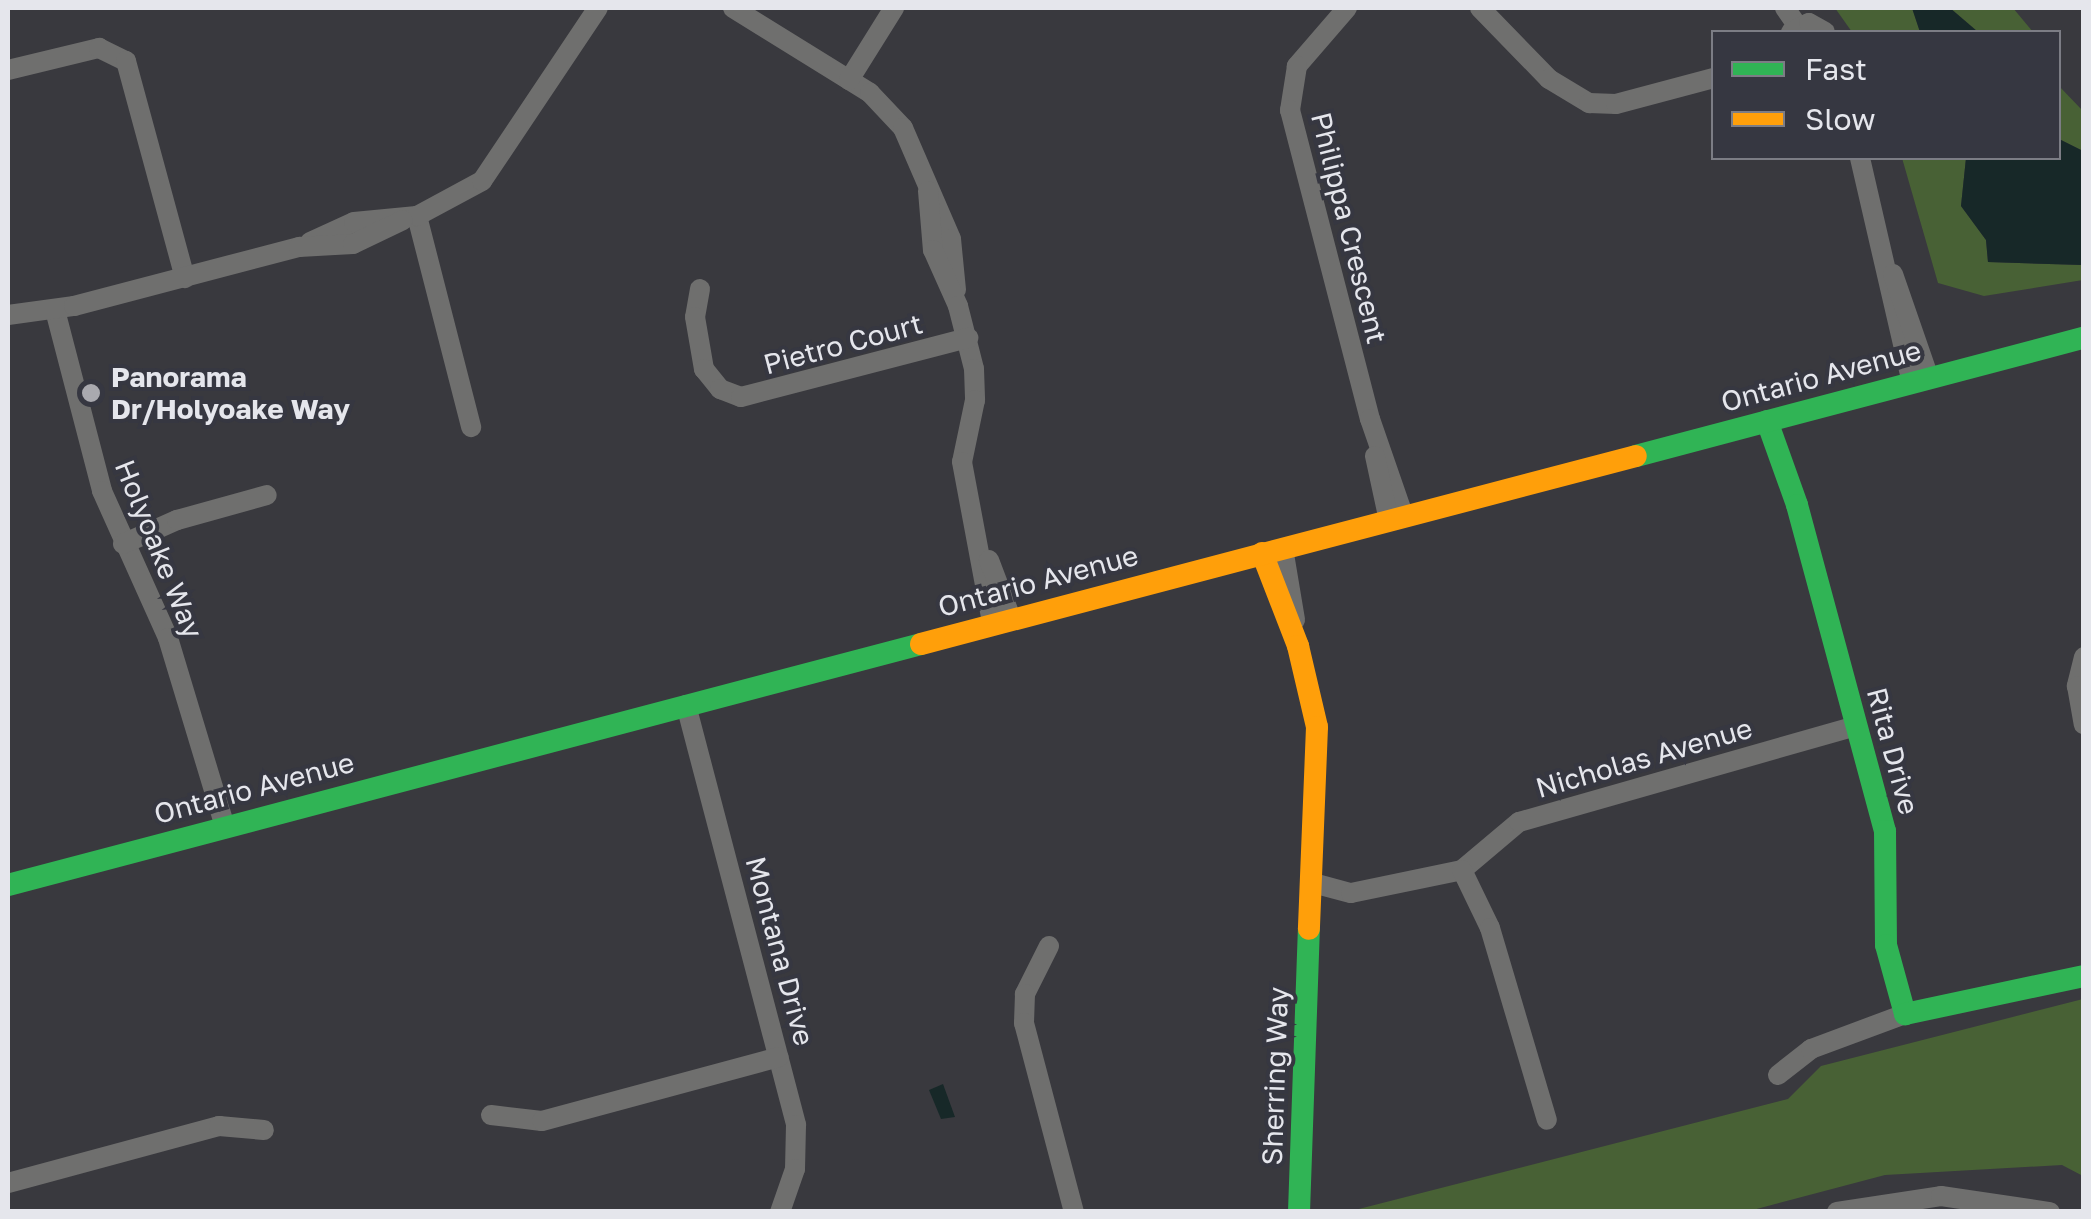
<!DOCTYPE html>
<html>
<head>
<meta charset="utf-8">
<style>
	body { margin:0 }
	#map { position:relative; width:2091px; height:1219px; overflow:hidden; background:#39393e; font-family:"Golos Text",sans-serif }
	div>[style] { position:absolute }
	.green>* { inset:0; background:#486135 }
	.water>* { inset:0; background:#172828 }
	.street>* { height:20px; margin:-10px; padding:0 10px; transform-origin:10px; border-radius:10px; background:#6f6f6e }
	.fast>* { height:22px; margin:-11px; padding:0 11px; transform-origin:11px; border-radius:11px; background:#30b455 }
	.slow>* { height:22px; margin:-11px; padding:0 11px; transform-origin:11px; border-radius:11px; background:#ff9f0a }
	.dots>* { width:28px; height:28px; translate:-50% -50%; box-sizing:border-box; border:5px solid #363741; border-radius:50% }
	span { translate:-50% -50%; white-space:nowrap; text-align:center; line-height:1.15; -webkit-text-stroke:8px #363741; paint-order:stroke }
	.street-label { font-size:28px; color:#e5e6ec }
	.poi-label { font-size:28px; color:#e5e6ec; font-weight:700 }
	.left { translate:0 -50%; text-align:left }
	.frame { position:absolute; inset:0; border:10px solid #e5e6ec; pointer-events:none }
	.legend { position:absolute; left:1711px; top:30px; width:350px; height:130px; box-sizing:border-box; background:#363741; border:2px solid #7c7d85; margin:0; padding:12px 18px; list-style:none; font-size:30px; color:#e5e6ec }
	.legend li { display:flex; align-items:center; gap:20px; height:50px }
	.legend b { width:50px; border:2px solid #7c7d85 }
</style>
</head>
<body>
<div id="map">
	<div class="green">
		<i style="clip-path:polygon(1835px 8px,1912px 8px,1920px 32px,1852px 32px)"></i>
		<i style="clip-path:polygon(1950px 8px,2013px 8px,2033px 32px,1978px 32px)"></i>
		<i style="clip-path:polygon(2058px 85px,2083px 111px,2083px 151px,2059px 139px)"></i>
		<i style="clip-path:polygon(1902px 158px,1966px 158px,1961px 206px,1986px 240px,1988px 262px,2083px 265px,2083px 280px,1984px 296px,1938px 283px)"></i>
		<i style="clip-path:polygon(2083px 999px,2083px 1176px,2062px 1165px,1885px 1175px,1749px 1211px,1351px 1211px,1788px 1099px,1821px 1066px)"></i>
	</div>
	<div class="water">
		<i style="clip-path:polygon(1912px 8px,1950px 8px,1978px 32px,1920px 32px)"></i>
		<i style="clip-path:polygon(2059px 139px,2083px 151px,2083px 265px,1988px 262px,1986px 240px,1961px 206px,1966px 158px,2058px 158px)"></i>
		<i style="clip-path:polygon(943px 1084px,955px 1117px,941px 1119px,929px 1090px)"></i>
	</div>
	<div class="street">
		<i style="left:733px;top:8px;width:161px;rotate:31.8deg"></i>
		<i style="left:870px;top:93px;width:48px;rotate:46.7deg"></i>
		<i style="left:903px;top:128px;width:121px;rotate:66.6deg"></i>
		<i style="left:951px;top:239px;width:51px;rotate:84.4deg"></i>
		<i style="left:1347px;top:8px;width:77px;rotate:130.8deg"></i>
		<i style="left:1297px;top:66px;width:45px;rotate:99deg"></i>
		<i style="left:1290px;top:110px;width:319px;rotate:75.5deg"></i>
		<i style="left:1370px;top:419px;width:104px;rotate:70.9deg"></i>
		<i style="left:1480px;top:8px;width:99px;rotate:45.8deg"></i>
		<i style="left:1549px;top:79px;width:47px;rotate:31deg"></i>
		<i style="left:1589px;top:103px;width:27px;rotate:2deg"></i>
		<i style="left:1616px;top:104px;width:101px;rotate:-14.9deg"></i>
		<i style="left:1785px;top:8px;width:21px;rotate:55deg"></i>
		<i style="left:1791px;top:32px;width:20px;rotate:-27deg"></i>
		<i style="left:1809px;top:23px;width:18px;rotate:29deg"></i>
		<i style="left:8px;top:70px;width:94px;rotate:-13.6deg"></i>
		<i style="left:99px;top:48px;width:30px;rotate:26deg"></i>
		<i style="left:126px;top:61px;width:225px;rotate:74.8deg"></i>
		<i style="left:849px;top:80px;width:85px;rotate:-58deg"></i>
		<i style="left:1860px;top:158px;width:231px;rotate:77deg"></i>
		<i style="left:928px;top:191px;width:59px;rotate:85.2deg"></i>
		<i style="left:933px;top:250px;width:61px;rotate:65.9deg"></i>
		<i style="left:958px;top:306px;width:65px;rotate:75.7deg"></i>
		<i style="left:974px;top:369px;width:31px;rotate:88deg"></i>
		<i style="left:975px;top:400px;width:63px;rotate:101.8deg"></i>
		<i style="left:962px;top:462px;width:164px;rotate:79.4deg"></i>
		<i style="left:417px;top:216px;width:218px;rotate:75.6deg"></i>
		<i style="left:310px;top:242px;width:48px;rotate:-24.4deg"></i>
		<i style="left:354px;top:222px;width:63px;rotate:-5.4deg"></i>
		<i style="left:417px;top:216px;width:74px;rotate:-28.3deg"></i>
		<i style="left:482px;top:181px;width:208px;rotate:-56.2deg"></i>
		<i style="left:1893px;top:274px;width:110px;rotate:70.9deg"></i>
		<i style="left:700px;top:289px;width:28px;rotate:100deg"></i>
		<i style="left:695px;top:317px;width:53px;rotate:80.2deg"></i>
		<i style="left:704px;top:369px;width:26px;rotate:51deg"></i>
		<i style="left:720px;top:389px;width:22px;rotate:21deg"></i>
		<i style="left:741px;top:397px;width:235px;rotate:-14.6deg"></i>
		<i style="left:55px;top:310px;width:187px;rotate:75.4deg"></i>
		<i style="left:102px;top:491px;width:161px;rotate:65.8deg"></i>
		<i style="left:168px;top:638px;width:197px;rotate:73.2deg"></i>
		<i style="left:8px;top:315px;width:67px;rotate:-7.8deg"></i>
		<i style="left:74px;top:306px;width:233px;rotate:-14.7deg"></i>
		<i style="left:299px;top:247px;width:54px;rotate:-3.2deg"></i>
		<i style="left:353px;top:244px;width:55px;rotate:-25.6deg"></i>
		<i style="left:1375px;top:456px;width:66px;rotate:77.8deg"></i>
		<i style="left:123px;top:544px;width:59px;rotate:-24deg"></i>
		<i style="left:177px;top:520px;width:93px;rotate:-15.5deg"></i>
		<i style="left:1283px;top:548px;width:73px;rotate:80.5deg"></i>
		<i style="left:989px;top:560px;width:62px;rotate:69.2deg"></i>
		<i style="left:2084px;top:657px;width:30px;rotate:104deg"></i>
		<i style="left:2077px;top:686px;width:39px;rotate:80deg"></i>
		<i style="left:686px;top:705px;width:434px;rotate:75.3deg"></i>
		<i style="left:796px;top:1125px;width:44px;rotate:91.3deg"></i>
		<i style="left:795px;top:1169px;width:46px;rotate:109.2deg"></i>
		<i style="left:1462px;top:870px;width:75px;rotate:-40.1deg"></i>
		<i style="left:1519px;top:822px;width:350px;rotate:-15.9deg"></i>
		<i style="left:1313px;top:883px;width:39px;rotate:15deg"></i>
		<i style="left:1351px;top:893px;width:113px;rotate:-11.7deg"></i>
		<i style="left:1462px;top:870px;width:64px;rotate:64.2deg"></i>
		<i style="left:1490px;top:928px;width:200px;rotate:73.5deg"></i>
		<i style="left:1049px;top:946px;width:54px;rotate:116.6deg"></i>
		<i style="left:1025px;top:994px;width:29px;rotate:92deg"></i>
		<i style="left:1024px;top:1023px;width:196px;rotate:75.2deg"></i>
		<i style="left:1778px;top:1075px;width:42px;rotate:-38.2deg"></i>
		<i style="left:1811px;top:1049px;width:100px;rotate:-20.4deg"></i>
		<i style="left:491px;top:1115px;width:51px;rotate:6.7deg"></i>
		<i style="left:542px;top:1121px;width:245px;rotate:-15.1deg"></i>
		<i style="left:8px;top:1183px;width:219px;rotate:-15.1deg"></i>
		<i style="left:219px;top:1126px;width:45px;rotate:5.1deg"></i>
		<i style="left:1837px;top:1212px;width:105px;rotate:-8.7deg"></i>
		<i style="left:1941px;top:1196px;width:110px;rotate:8.4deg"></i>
	</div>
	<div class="fast">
		<i style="left:1767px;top:421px;width:89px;rotate:70.3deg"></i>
		<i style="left:1797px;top:505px;width:338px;rotate:74.9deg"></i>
		<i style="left:1885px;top:831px;width:114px;rotate:89.5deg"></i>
		<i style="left:1886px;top:945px;width:72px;rotate:74.6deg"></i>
		<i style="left:1905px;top:1014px;width:183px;rotate:-12deg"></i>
		<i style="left:1636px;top:456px;width:463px;rotate:-14.8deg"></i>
		<i style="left:8px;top:885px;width:944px;rotate:-14.79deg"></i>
		<i style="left:1299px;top:1212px;width:283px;rotate:-88deg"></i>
	</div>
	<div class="slow">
		<i style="left:1262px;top:553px;width:100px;rotate:68.8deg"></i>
		<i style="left:1298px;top:646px;width:83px;rotate:76.8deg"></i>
		<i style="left:1317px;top:727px;width:202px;rotate:92.3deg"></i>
		<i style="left:921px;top:644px;width:739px;rotate:-14.73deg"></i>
	</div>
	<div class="dots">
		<i style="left:91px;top:393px;background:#a9a9af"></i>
	</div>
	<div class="street-label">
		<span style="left:1349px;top:228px;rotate:76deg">Philippa Crescent</span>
		<span style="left:843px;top:344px;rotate:-15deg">Pietro Court</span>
		<span style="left:1821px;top:376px;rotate:-15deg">Ontario Avenue</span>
		<span style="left:159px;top:549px;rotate:68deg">Holyoake Way</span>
		<span style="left:1038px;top:581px;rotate:-15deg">Ontario Avenue</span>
		<span style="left:1893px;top:751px;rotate:75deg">Rita Drive</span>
		<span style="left:1644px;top:758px;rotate:-16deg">Nicholas Avenue</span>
		<span style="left:254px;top:788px;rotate:-15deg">Ontario Avenue</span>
		<span style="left:780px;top:951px;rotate:75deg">Montana Drive</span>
		<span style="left:1275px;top:1076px;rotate:-88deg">Sherring Way</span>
	</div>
	<div class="poi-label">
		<span class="left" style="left:111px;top:393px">Panorama<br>Dr/Holyoake Way</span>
	</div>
	<div class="frame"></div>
	<ul class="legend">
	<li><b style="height:12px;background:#30b455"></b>Fast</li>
	<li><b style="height:12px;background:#ff9f0a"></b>Slow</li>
	</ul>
</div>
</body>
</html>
